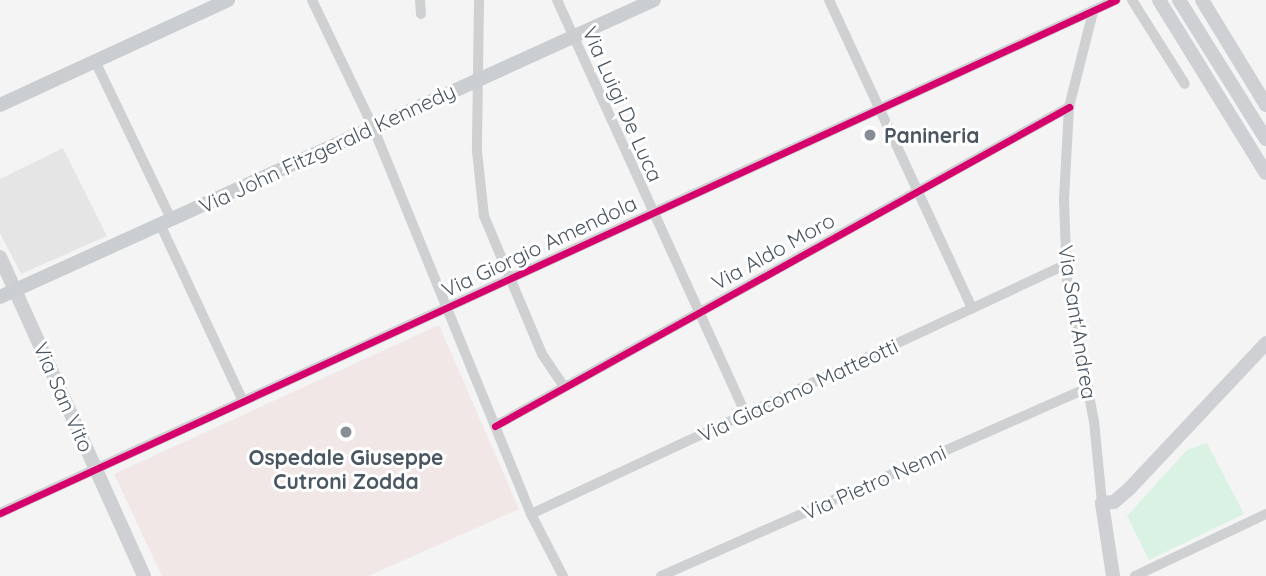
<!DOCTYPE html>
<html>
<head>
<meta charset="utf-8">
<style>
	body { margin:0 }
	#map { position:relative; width:1266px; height:576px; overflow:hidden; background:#f4f4f4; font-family:Quicksand,sans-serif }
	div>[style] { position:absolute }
	.education>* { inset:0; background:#e6e5e6 }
	.medical>* { inset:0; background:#f1e7e6 }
	.green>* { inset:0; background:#d9f2e3 }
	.street>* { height:10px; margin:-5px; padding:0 5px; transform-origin:5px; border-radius:5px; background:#ced0d2 }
	.secondary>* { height:14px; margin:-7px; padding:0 7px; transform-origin:7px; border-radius:7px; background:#ced0d4 }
	.primary>* { height:14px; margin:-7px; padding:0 7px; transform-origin:7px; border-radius:7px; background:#caced1 }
	.cycleway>* { height:7px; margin:-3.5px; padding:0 3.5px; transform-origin:3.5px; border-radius:3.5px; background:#d6006c }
	.dots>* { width:19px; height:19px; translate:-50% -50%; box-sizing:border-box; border:4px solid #fff; border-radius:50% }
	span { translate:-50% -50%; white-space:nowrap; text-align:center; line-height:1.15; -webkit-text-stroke:6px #fff; paint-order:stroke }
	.street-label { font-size:21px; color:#4a5661 }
	.poi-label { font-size:21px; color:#4a5661; font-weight:700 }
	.left { translate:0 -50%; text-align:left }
</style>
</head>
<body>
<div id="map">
	<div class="education">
		<i style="clip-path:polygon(63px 148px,107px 236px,21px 274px,0 233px,0 179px)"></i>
	</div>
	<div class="medical">
		<i style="clip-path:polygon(439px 325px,519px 509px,368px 576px,162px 576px,114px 474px)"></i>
	</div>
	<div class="green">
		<i style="clip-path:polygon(1207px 443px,1244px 514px,1149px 560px,1127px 516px,1187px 450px)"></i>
	</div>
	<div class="street">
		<i style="left:312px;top:0;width:141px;rotate:64.3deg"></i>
		<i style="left:373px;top:127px;width:418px;rotate:67.8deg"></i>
		<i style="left:531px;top:514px;width:70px;rotate:62.7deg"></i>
		<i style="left:420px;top:0;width:14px;rotate:86deg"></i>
		<i style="left:479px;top:0;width:151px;rotate:90.8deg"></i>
		<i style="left:477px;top:151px;width:65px;rotate:83.9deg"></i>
		<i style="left:484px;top:216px;width:150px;rotate:67.2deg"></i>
		<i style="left:542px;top:354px;width:37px;rotate:56deg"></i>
		<i style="left:557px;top:0;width:455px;rotate:65.5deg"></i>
		<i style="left:829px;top:0;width:340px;rotate:65.1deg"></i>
		<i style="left:1132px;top:0;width:99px;rotate:57.8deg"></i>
		<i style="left:1093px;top:12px;width:98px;rotate:104.2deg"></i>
		<i style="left:1069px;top:107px;width:93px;rotate:93.1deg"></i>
		<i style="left:1064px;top:200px;width:80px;rotate:87.9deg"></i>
		<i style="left:1067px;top:280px;width:144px;rotate:79.2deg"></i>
		<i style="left:1094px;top:421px;width:82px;rotate:84.4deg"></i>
		<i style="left:95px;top:61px;width:175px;rotate:64.3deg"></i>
		<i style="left:160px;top:224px;width:195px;rotate:64.9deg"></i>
		<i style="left:495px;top:426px;width:657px;rotate:-29.06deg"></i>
		<i style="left:0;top:513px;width:1228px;rotate:-24.69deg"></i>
		<i style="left:531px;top:514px;width:589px;rotate:-25deg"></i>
		<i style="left:661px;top:576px;width:467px;rotate:-23.8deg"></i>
		<i style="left:1135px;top:576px;width:145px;rotate:-25.3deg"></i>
	</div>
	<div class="secondary">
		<i style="left:1159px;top:0;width:203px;rotate:58.3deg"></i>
		<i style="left:1179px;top:0;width:164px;rotate:58deg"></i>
		<i style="left:1202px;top:0;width:123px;rotate:58.6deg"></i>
		<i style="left:0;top:257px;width:350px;rotate:65.7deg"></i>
		<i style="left:1113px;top:576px;width:74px;rotate:-98.6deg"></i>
		<i style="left:1102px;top:503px;width:12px;rotate:-5deg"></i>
		<i style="left:1114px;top:502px;width:21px;rotate:-41deg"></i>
		<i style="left:1130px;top:488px;width:199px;rotate:-46.8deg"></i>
	</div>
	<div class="primary">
		<i style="left:0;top:105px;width:251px;rotate:-24.7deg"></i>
		<i style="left:0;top:297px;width:718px;rotate:-24.42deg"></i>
	</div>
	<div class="cycleway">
		<i style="left:495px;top:426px;width:657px;rotate:-29.06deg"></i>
		<i style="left:0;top:513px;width:1228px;rotate:-24.69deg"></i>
	</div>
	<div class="dots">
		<i style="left:870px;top:135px;background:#868d94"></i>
		<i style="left:346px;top:432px;background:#868d94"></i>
	</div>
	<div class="street-label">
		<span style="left:623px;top:104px;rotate:66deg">Via Luigi De Luca</span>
		<span style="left:327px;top:148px;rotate:-25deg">Via John Fitzgerald Kennedy</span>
		<span style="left:539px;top:246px;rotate:-25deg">Via Giorgio Amendola</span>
		<span style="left:773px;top:251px;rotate:-29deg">Via Aldo Moro</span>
		<span style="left:1078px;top:322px;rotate:81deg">Via Sant'Andrea</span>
		<span style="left:798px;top:390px;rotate:-25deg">Via Giacomo Matteotti</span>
		<span style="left:64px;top:397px;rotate:66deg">Via San Vito</span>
		<span style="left:874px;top:482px;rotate:-24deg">Via Pietro Nenni</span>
	</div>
	<div class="poi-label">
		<span class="left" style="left:884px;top:135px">Panineria</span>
		<span style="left:346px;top:469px">Ospedale Giuseppe<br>Cutroni Zodda</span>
	</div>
</div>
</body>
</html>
